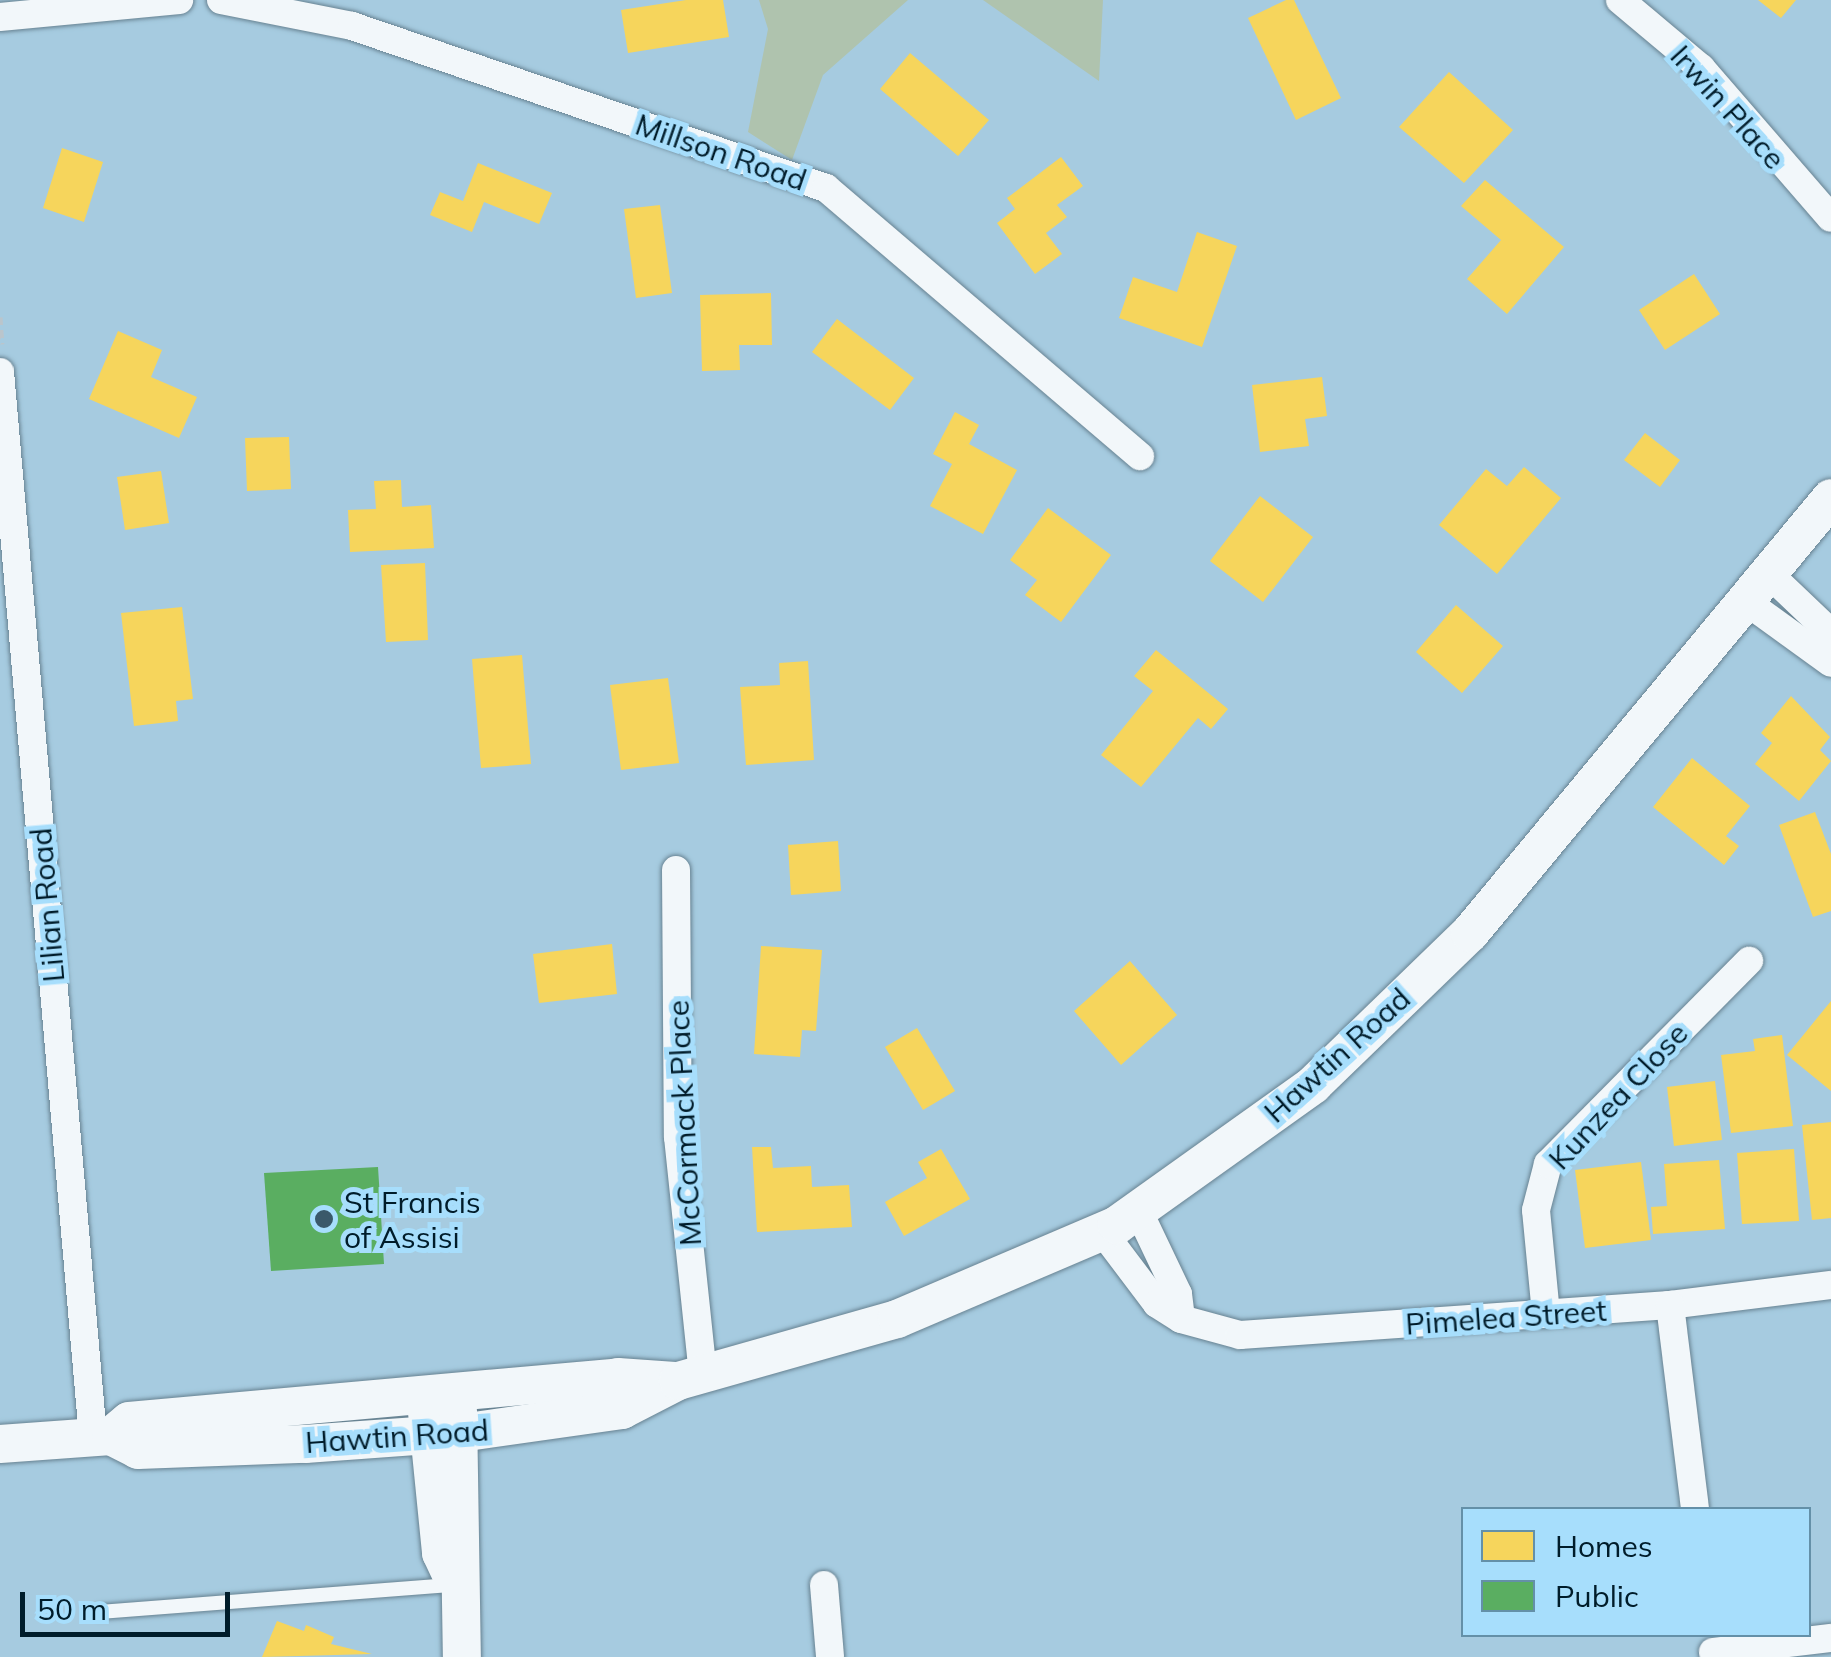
<!DOCTYPE html>
<html>
<head>
<meta charset="utf-8">
<style>
	body { margin:0 }
	#map { position:relative; width:1831px; height:1657px; overflow:hidden; background:#a6cbe0; font-family:Mulish,sans-serif }
	div>[style] { position:absolute }
	.green>* { inset:0; background:#afc3ae }
	.homes>* { inset:0; background:#f6d55c }
	.public>* { inset:0; background:#5aae61 }
	.path>* { height:5px; margin-top:-2.5px; transform-origin:0; background:repeating-linear-gradient(90deg,#bac5cc 0 8px,transparent 0 13px) }
	.roads { filter:drop-shadow(0 0 2px #678291) drop-shadow(0 0 2px #678291) }
	.service>* { height:14px; margin:-7px; padding:0 7px; transform-origin:7px; border-radius:7px; background:#f2f7fa }
	.minor>* { height:28px; margin:-14px; padding:0 14px; transform-origin:14px; border-radius:14px; background:#f2f7fa }
	.secondary>* { height:38px; margin:-19px; padding:0 19px; transform-origin:19px; border-radius:19px; background:#f2f7fa }
	.dots>* { width:28px; height:28px; translate:-50% -50%; box-sizing:border-box; border:5px solid #a7defc; border-radius:50% }
	span { translate:-50% -50%; white-space:nowrap; text-align:center; line-height:1.15; -webkit-text-stroke:10px #a7defc; paint-order:stroke }
	.street-label { font-size:30px; color:#001c2a }
	.poi-label { font-size:30px; color:#001c2a }
	.left { translate:0 -50%; text-align:left }
	.legend { position:absolute; left:1461px; top:1507px; width:350px; height:130px; box-sizing:border-box; background:#a7defc; border:2px solid #6490a8; margin:0; padding:12px 18px; list-style:none; font-size:30px; color:#001c2a }
	.legend li { display:flex; align-items:center; gap:20px; height:50px }
	.legend b { width:50px; border:2px solid #6490a8 }
	.scale { position:absolute; left:20px; top:1592px; width:210px; height:45px; box-sizing:border-box; border:5px solid #001c2a; border-top:0; padding-left:12px; font-size:30px; line-height:35px; white-space:nowrap; color:#001c2a; -webkit-text-stroke:8px #a7defc; paint-order:stroke }
</style>
</head>
<body>
<div id="map">
	<div class="green">
		<i style="clip-path:polygon(759px 0,908px 0,823px 75px,792px 160px,748px 132px,768px 29px)"></i>
		<i style="clip-path:polygon(983px 0,1103px 0,1099px 81px)"></i>
	</div>
	<div class="homes">
		<i style="clip-path:polygon(686px 0,723px 0,729px 37px,628px 53px,621px 10px)"></i>
		<i style="clip-path:polygon(1286px 0,1294px 0,1341px 98px,1296px 120px,1248px 18px)"></i>
		<i style="clip-path:polygon(1758px 0,1796px 0,1781px 18px)"></i>
		<i style="clip-path:polygon(910px 53px,989px 120px,958px 156px,880px 89px)"></i>
		<i style="clip-path:polygon(1449px 72px,1513px 130px,1464px 183px,1399px 127px)"></i>
		<i style="clip-path:polygon(62px 148px,103px 162px,84px 222px,43px 208px)"></i>
		<i style="clip-path:polygon(1061px 157px,1083px 186px,1057px 205px,1067px 217px,1046px 233px,1062px 254px,1035px 274px,997px 223px,1015px 209px,1007px 198px)"></i>
		<i style="clip-path:polygon(478px 163px,552px 193px,539px 224px,484px 202px,472px 232px,430px 215px,440px 192px,463px 201px)"></i>
		<i style="clip-path:polygon(1485px 180px,1564px 247px,1507px 314px,1467px 279px,1501px 240px,1461px 206px)"></i>
		<i style="clip-path:polygon(660px 205px,672px 293px,636px 298px,624px 209px)"></i>
		<i style="clip-path:polygon(1197px 232px,1237px 246px,1202px 347px,1119px 318px,1133px 277px,1177px 292px)"></i>
		<i style="clip-path:polygon(1694px 274px,1720px 314px,1665px 350px,1639px 310px)"></i>
		<i style="clip-path:polygon(771px 293px,772px 345px,739px 345px,740px 370px,702px 371px,700px 295px)"></i>
		<i style="clip-path:polygon(837px 319px,914px 378px,890px 410px,812px 352px)"></i>
		<i style="clip-path:polygon(118px 331px,162px 350px,151px 377px,197px 397px,179px 438px,89px 399px)"></i>
		<i style="clip-path:polygon(1322px 377px,1327px 416px,1305px 419px,1309px 446px,1260px 452px,1252px 385px)"></i>
		<i style="clip-path:polygon(955px 412px,979px 425px,969px 444px,1017px 470px,983px 534px,930px 506px,952px 464px,933px 454px)"></i>
		<i style="clip-path:polygon(1645px 433px,1680px 460px,1660px 487px,1624px 460px)"></i>
		<i style="clip-path:polygon(289px 437px,291px 489px,247px 491px,245px 438px)"></i>
		<i style="clip-path:polygon(1524px 467px,1561px 498px,1497px 574px,1439px 525px,1486px 469px,1507px 486px)"></i>
		<i style="clip-path:polygon(161px 471px,169px 523px,125px 530px,117px 477px)"></i>
		<i style="clip-path:polygon(401px 480px,402px 507px,431px 505px,434px 548px,350px 552px,348px 510px,376px 509px,374px 481px)"></i>
		<i style="clip-path:polygon(1260px 496px,1313px 537px,1263px 602px,1210px 561px)"></i>
		<i style="clip-path:polygon(1048px 508px,1111px 555px,1061px 622px,1025px 595px,1037px 580px,1010px 560px)"></i>
		<i style="clip-path:polygon(425px 563px,428px 640px,386px 642px,381px 565px)"></i>
		<i style="clip-path:polygon(1456px 605px,1503px 646px,1462px 693px,1416px 652px)"></i>
		<i style="clip-path:polygon(182px 607px,193px 699px,176px 701px,178px 721px,134px 726px,121px 613px)"></i>
		<i style="clip-path:polygon(1156px 650px,1228px 709px,1211px 729px,1198px 718px,1141px 787px,1101px 755px,1153px 691px,1134px 676px)"></i>
		<i style="clip-path:polygon(522px 655px,531px 764px,481px 768px,472px 659px)"></i>
		<i style="clip-path:polygon(808px 661px,814px 760px,746px 765px,740px 687px,780px 685px,779px 663px)"></i>
		<i style="clip-path:polygon(668px 678px,679px 763px,621px 770px,610px 685px)"></i>
		<i style="clip-path:polygon(1791px 696px,1830px 737px,1820px 750px,1831px 761px,1799px 801px,1755px 764px,1772px 743px,1761px 733px)"></i>
		<i style="clip-path:polygon(1692px 758px,1750px 806px,1726px 836px,1739px 846px,1724px 865px,1653px 807px)"></i>
		<i style="clip-path:polygon(1815px 812px,1831px 854px,1831px 911px,1813px 917px,1779px 825px)"></i>
		<i style="clip-path:polygon(838px 841px,841px 891px,791px 895px,788px 845px)"></i>
		<i style="clip-path:polygon(612px 944px,617px 994px,539px 1003px,533px 954px)"></i>
		<i style="clip-path:polygon(761px 946px,822px 950px,816px 1031px,802px 1030px,800px 1057px,754px 1054px)"></i>
		<i style="clip-path:polygon(1130px 961px,1177px 1015px,1121px 1065px,1074px 1011px)"></i>
		<i style="clip-path:polygon(1831px 1001px,1831px 1091px,1787px 1055px)"></i>
		<i style="clip-path:polygon(917px 1028px,955px 1091px,923px 1110px,885px 1047px)"></i>
		<i style="clip-path:polygon(1782px 1035px,1793px 1126px,1731px 1133px,1721px 1055px,1755px 1051px,1753px 1039px)"></i>
		<i style="clip-path:polygon(1715px 1081px,1722px 1140px,1674px 1146px,1667px 1087px)"></i>
		<i style="clip-path:polygon(1831px 1122px,1831px 1218px,1812px 1220px,1802px 1125px)"></i>
		<i style="clip-path:polygon(752px 1147px,771px 1147px,773px 1168px,811px 1166px,812px 1187px,849px 1185px,852px 1227px,757px 1232px)"></i>
		<i style="clip-path:polygon(941px 1149px,970px 1199px,904px 1236px,885px 1202px,927px 1178px,918px 1162px)"></i>
		<i style="clip-path:polygon(1794px 1149px,1799px 1221px,1742px 1224px,1737px 1153px)"></i>
		<i style="clip-path:polygon(1719px 1160px,1725px 1229px,1653px 1234px,1651px 1207px,1667px 1206px,1664px 1164px)"></i>
		<i style="clip-path:polygon(1641px 1162px,1651px 1240px,1585px 1248px,1575px 1170px)"></i>
		<i style="clip-path:polygon(277px 1621px,304px 1631px,306px 1625px,334px 1637px,331px 1644px,372px 1654px,262px 1657px)"></i>
	</div>
	<div class="public">
		<i style="clip-path:polygon(378px 1167px,384px 1264px,271px 1271px,264px 1173px)"></i>
	</div>
	<div class="path">
		<i style="left:0;top:317px;width:27px;rotate:86deg"></i>
	</div>
	<div class="roads">
		<div class="service">
			<i style="left:100px;top:1612px;width:354px;rotate:-4.4deg"></i>
		</div>
		<div class="minor">
			<i style="left:221px;top:0;width:134px;rotate:11.2deg"></i>
			<i style="left:352px;top:26px;width:501px;rotate:18.87deg"></i>
			<i style="left:826px;top:188px;width:413px;rotate:40.5deg"></i>
			<i style="left:1620px;top:0;width:106px;rotate:40deg"></i>
			<i style="left:1701px;top:68px;width:198px;rotate:49.1deg"></i>
			<i style="left:0;top:17px;width:180px;rotate:-5.4deg"></i>
			<i style="left:0;top:372px;width:1070px;rotate:85.01deg"></i>
			<i style="left:1768px;top:573px;width:87px;rotate:43.6deg"></i>
			<i style="left:1744px;top:600px;width:107px;rotate:35.9deg"></i>
			<i style="left:676px;top:870px;width:267px;rotate:89.6deg"></i>
			<i style="left:678px;top:1137px;width:239px;rotate:84deg"></i>
			<i style="left:1138px;top:1210px;width:93px;rotate:64.5deg"></i>
			<i style="left:1178px;top:1294px;width:25px;rotate:83deg"></i>
			<i style="left:1102px;top:1231px;width:91px;rotate:53deg"></i>
			<i style="left:1157px;top:1304px;width:28px;rotate:32deg"></i>
			<i style="left:1181px;top:1319px;width:61px;rotate:15.2deg"></i>
			<i style="left:1240px;top:1335px;width:431px;rotate:-4deg"></i>
			<i style="left:1670px;top:1305px;width:162px;rotate:-7.1deg"></i>
			<i style="left:1670px;top:1305px;width:207px;rotate:83deg"></i>
			<i style="left:1546px;top:1314px;width:104px;rotate:-95.5deg"></i>
			<i style="left:1536px;top:1210px;width:48px;rotate:-75.4deg"></i>
			<i style="left:1548px;top:1164px;width:286px;rotate:-45.3deg"></i>
			<i style="left:824px;top:1585px;width:72px;rotate:85.2deg"></i>
			<i style="left:1713px;top:1652px;width:119px;rotate:-6.8deg"></i>
		</div>
		<div class="secondary">
			<i style="left:458px;top:1411px;width:246px;rotate:89.1deg"></i>
			<i style="left:427px;top:1412px;width:142px;rotate:84.3deg"></i>
			<i style="left:441px;top:1553px;width:23px;rotate:65deg"></i>
			<i style="left:111px;top:1436px;width:23px;rotate:-40deg"></i>
			<i style="left:129px;top:1421px;width:491px;rotate:-5.1deg"></i>
			<i style="left:618px;top:1377px;width:57px;rotate:4deg"></i>
			<i style="left:0;top:1444px;width:111px;rotate:-4.1deg"></i>
			<i style="left:111px;top:1436px;width:30px;rotate:27deg"></i>
			<i style="left:138px;top:1450px;width:167px;rotate:-2.1deg"></i>
			<i style="left:305px;top:1444px;width:155px;rotate:-4.1deg"></i>
			<i style="left:460px;top:1433px;width:164px;rotate:-8.1deg"></i>
			<i style="left:622px;top:1410px;width:63px;rotate:-27.4deg"></i>
			<i style="left:678px;top:1381px;width:228px;rotate:-15.8deg"></i>
			<i style="left:897px;top:1319px;width:239px;rotate:-23.1deg"></i>
			<i style="left:1117px;top:1225px;width:241px;rotate:-35.5deg"></i>
			<i style="left:1313px;top:1085px;width:219px;rotate:-44.1deg"></i>
			<i style="left:1470px;top:933px;width:565px;rotate:-50.31deg"></i>
		</div>
	</div>
	<div class="dots">
		<i style="left:324px;top:1219px;background:#3a596a"></i>
	</div>
	<div class="street-label">
		<span style="left:1728px;top:107px;rotate:48deg">Irwin Place</span>
		<span style="left:721px;top:152px;rotate:19deg">Millson Road</span>
		<span style="left:47px;top:905px;rotate:-95deg">Lilian Road</span>
		<span style="left:1337px;top:1055px;rotate:-42deg">Hawtin Road</span>
		<span style="left:1618px;top:1096px;rotate:-47deg">Kunzea Close</span>
		<span style="left:684px;top:1123px;rotate:-93deg">McCormack Place</span>
		<span style="left:1506px;top:1317px;rotate:-4deg">Pimelea Street</span>
		<span style="left:397px;top:1436px;rotate:-4deg">Hawtin Road</span>
	</div>
	<div class="poi-label">
		<span class="left" style="left:344px;top:1219px">St Francis<br>of Assisi</span>
	</div>
	<ul class="legend">
	<li><b style="height:28px;background:#f6d55c"></b>Homes</li>
	<li><b style="height:28px;background:#5aae61"></b>Public</li>
	</ul>
	<div class="scale">50 m</div>
</div>
</body>
</html>
